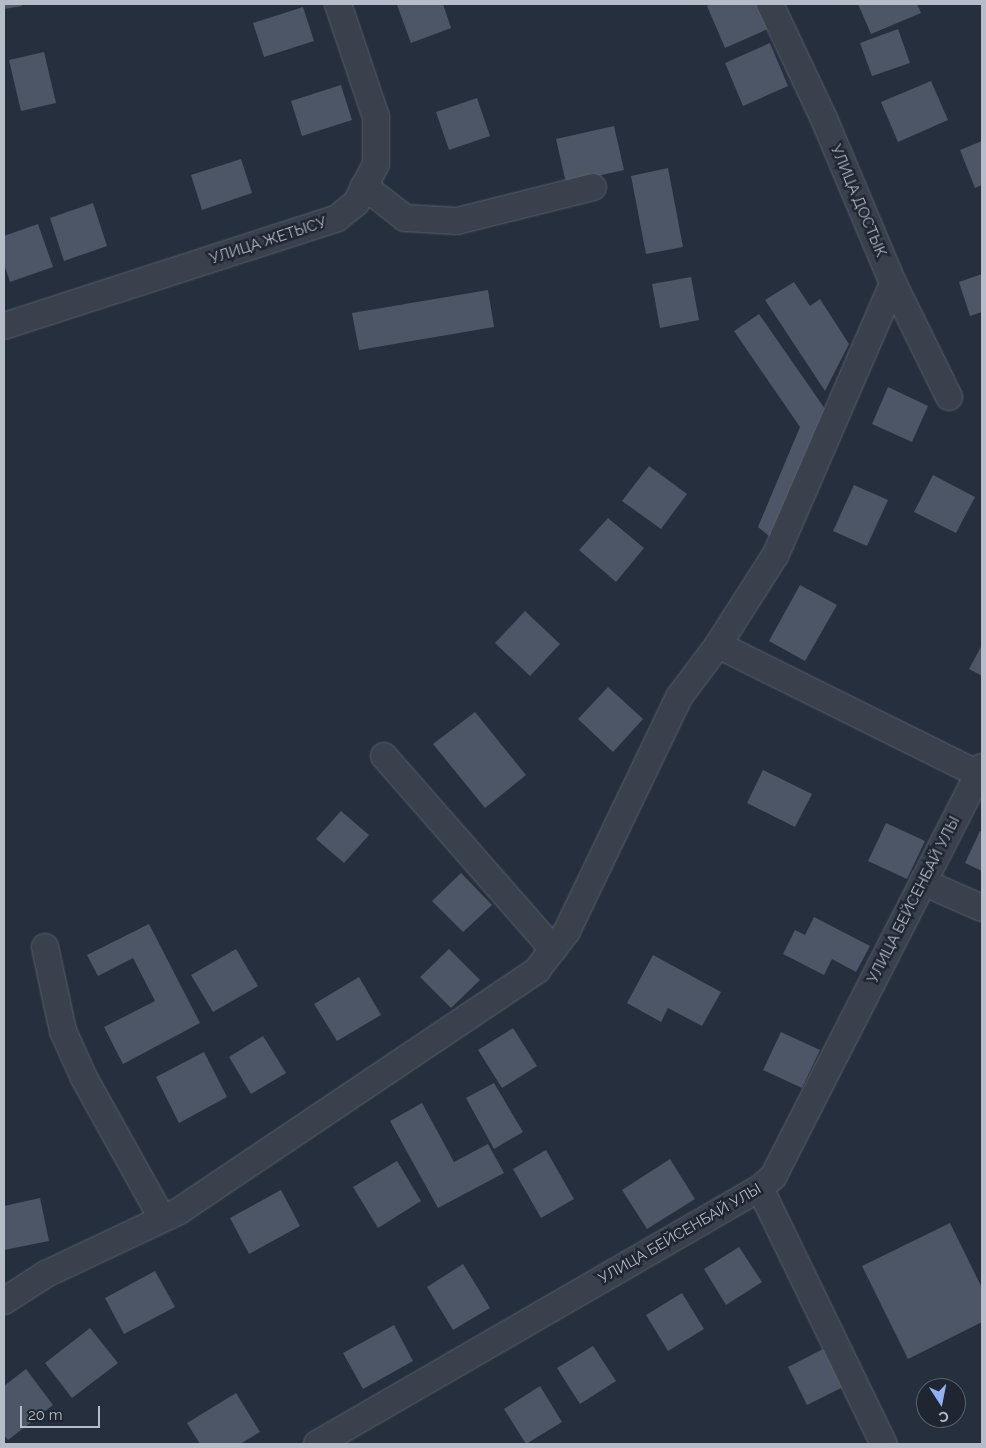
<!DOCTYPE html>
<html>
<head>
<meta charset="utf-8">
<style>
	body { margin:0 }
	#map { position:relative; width:986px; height:1448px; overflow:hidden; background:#262f3d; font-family:Raleway,sans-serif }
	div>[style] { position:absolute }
	.building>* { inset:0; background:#4c5666 }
	.roads { filter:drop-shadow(0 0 1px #585f6b) drop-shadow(0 0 1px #585f6b) }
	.street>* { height:26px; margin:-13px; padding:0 13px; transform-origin:13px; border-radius:13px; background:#3a414d }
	span { translate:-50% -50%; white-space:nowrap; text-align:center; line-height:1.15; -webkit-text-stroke:5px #1f2632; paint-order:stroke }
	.street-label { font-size:15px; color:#b6bcc8 }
	.frame { position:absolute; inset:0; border:5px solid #b6bcc8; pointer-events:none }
	.north { position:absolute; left:916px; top:1378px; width:50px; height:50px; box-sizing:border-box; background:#1f2632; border:1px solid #5b626e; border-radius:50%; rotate:169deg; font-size:14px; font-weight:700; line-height:20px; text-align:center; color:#b6bcc8 }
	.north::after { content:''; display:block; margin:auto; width:18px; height:22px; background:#91b3f1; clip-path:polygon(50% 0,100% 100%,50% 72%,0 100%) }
	.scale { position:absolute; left:20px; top:1406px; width:80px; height:22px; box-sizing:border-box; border:2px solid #b6bcc8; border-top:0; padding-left:6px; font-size:15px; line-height:18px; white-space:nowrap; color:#b6bcc8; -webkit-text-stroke:4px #1f2632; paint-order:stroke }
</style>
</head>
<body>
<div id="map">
	<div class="building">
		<i style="clip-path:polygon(4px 4px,21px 4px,22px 6px,4px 9px)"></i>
		<i style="clip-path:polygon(401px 4px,443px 4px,451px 28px,411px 43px,397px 5px)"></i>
		<i style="clip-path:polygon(711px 4px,759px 4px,770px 28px,725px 48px,707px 6px)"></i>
		<i style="clip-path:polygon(858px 4px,917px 4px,921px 13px,871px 34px)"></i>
		<i style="clip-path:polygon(303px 7px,314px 41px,264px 57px,253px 23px)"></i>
		<i style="clip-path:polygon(898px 29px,910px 63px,872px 76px,860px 43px)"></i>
		<i style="clip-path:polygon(770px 43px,788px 86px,743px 106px,725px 63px)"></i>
		<i style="clip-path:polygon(44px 52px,56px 103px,21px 111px,9px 60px)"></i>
		<i style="clip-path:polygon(931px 81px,948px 120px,898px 142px,881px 102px)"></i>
		<i style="clip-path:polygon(341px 85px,352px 120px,302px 136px,291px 101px)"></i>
		<i style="clip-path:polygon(477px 98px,490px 136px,449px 150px,436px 112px)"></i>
		<i style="clip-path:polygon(614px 126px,624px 170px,566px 183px,556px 139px)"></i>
		<i style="clip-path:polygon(982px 141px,982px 185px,975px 188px,960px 150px)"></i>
		<i style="clip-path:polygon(241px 159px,252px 193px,202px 210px,191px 175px)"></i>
		<i style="clip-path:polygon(668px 168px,683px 247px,646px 254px,631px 176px)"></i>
		<i style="clip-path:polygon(93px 203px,107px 246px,64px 261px,50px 218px)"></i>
		<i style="clip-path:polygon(38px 224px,53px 267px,10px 282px,4px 264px,4px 236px)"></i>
		<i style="clip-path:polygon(982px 274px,982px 312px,970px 316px,959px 282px)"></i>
		<i style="clip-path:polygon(691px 277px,699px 320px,660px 328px,652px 284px)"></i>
		<i style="clip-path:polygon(794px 282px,810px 306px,820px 299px,849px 344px,825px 391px,765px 300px)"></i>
		<i style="clip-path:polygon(488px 290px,494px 327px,359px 350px,352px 313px)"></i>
		<i style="clip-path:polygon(759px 314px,832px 419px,781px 546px,758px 527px,800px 427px,734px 331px)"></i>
		<i style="clip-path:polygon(888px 387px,928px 406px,912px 442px,872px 424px)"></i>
		<i style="clip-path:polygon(649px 466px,687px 494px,661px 529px,622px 501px)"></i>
		<i style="clip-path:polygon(933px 475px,975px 497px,956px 533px,914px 512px)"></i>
		<i style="clip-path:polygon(854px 485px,888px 500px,867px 546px,833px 531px)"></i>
		<i style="clip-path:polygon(608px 518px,644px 548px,616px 582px,579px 550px)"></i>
		<i style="clip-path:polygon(800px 585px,837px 605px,805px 661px,769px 641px)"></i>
		<i style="clip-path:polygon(525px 611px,560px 644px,530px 676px,495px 643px)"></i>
		<i style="clip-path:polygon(982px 645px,982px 676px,969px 669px)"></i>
		<i style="clip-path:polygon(608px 687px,643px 719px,613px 752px,578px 719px)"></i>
		<i style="clip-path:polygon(475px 712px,526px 775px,485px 808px,433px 744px)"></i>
		<i style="clip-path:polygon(763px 770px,812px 794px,795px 827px,747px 803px)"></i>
		<i style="clip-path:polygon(341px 811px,369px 835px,344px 863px,316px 839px)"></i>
		<i style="clip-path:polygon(886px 823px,925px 841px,907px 879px,868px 861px)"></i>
		<i style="clip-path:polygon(980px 831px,982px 832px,982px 871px,965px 863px)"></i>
		<i style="clip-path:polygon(461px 873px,492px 905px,463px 932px,432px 901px)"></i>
		<i style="clip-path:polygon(814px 917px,870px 946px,856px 972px,832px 959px,824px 975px,783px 954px,795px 930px,805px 935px)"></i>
		<i style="clip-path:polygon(149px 924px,200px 1023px,123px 1064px,104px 1027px,155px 1001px,133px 958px,98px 976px,87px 955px)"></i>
		<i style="clip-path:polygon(236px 949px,258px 986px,213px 1012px,191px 975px)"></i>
		<i style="clip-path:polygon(449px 949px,480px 980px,451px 1008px,420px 977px)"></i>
		<i style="clip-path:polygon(653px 955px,721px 992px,702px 1026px,668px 1008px,661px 1022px,627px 1003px)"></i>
		<i style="clip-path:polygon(359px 977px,381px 1015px,337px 1041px,314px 1004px)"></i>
		<i style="clip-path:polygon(513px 1028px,537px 1066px,502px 1088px,478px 1050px)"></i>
		<i style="clip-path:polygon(781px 1032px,820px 1050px,802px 1088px,763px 1070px)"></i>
		<i style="clip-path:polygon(263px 1036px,286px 1073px,251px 1094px,229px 1057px)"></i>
		<i style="clip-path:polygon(204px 1052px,227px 1097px,179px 1123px,156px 1077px)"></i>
		<i style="clip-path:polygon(494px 1083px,523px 1132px,494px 1149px,466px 1098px)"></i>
		<i style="clip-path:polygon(422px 1103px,454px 1162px,488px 1144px,504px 1173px,438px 1208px,390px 1121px)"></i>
		<i style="clip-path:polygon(546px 1150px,574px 1199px,541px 1218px,513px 1169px)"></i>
		<i style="clip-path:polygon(670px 1159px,695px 1199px,647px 1229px,622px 1190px)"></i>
		<i style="clip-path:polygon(397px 1161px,421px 1201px,378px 1228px,353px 1187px)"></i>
		<i style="clip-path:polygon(281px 1190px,300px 1226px,249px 1254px,230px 1218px)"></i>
		<i style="clip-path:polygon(40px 1198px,49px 1241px,4px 1250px,4px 1206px)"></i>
		<i style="clip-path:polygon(950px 1223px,982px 1288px,982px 1322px,908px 1359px,862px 1266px)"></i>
		<i style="clip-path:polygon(739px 1247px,762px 1282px,726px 1305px,704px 1269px)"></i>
		<i style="clip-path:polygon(463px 1264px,490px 1308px,453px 1330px,427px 1287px)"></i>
		<i style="clip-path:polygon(155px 1271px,175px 1307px,124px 1334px,105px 1298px)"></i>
		<i style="clip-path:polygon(682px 1293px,704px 1329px,668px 1351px,646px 1315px)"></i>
		<i style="clip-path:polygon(394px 1325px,413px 1361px,363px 1389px,343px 1353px)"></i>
		<i style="clip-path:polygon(90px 1328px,118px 1363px,72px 1398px,45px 1363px)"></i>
		<i style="clip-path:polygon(593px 1346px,616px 1381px,580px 1404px,557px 1368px)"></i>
		<i style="clip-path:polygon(825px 1348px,845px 1386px,807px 1405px,788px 1367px)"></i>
		<i style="clip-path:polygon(26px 1369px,53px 1405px,8px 1440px,4px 1435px,4px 1386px)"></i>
		<i style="clip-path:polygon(540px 1386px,562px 1422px,526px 1444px,504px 1409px)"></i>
		<i style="clip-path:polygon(236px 1393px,260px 1432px,240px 1444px,200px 1444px,187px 1423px)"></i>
	</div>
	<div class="roads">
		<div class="street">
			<i style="left:770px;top:4px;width:127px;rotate:64.8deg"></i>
			<i style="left:824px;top:119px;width:178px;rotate:67.2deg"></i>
			<i style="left:893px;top:283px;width:127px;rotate:63.8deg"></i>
			<i style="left:364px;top:186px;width:52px;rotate:38deg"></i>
			<i style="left:405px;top:218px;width:52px;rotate:3.3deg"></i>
			<i style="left:457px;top:221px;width:140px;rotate:-14deg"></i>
			<i style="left:4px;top:326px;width:349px;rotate:-17.9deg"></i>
			<i style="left:336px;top:219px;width:26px;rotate:-39deg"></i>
			<i style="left:356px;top:203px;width:44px;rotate:-62.9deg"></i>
			<i style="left:376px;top:164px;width:47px;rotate:-90deg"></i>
			<i style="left:376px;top:117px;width:119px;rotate:-108.6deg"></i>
			<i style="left:718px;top:645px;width:290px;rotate:26.4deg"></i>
			<i style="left:384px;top:756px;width:257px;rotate:48.8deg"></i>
			<i style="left:923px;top:882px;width:64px;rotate:23.8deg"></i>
			<i style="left:45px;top:947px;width:86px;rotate:77.9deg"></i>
			<i style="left:63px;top:1031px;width:51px;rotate:65.9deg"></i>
			<i style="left:84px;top:1078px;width:160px;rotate:60.9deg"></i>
			<i style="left:760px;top:1188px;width:284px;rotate:64.2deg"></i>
			<i style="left:4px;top:1301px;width:50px;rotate:-32.7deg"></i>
			<i style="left:46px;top:1274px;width:147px;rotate:-25.3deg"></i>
			<i style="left:179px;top:1211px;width:432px;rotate:-33.9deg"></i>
			<i style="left:537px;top:970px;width:49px;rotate:-52.4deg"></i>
			<i style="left:567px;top:931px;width:259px;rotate:-64.4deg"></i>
			<i style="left:679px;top:697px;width:65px;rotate:-53.1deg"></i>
			<i style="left:718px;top:645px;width:108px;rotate:-57.5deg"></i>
			<i style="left:776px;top:554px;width:295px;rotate:-66.6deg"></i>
			<i style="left:317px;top:1444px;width:512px;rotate:-30.02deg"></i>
			<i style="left:760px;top:1188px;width:17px;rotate:-40deg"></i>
			<i style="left:773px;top:1177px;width:460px;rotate:-63deg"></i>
		</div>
	</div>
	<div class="street-label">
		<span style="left:858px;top:201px;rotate:67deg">УЛИЦА ДОСТЫК</span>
		<span style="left:268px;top:241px;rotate:-18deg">УЛИЦА ЖЕТЫСУ</span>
		<span style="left:914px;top:900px;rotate:-63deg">УЛИЦА БЕЙСЕНБАЙ УЛЫ</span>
		<span style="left:680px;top:1234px;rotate:-30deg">УЛИЦА БЕЙСЕНБАЙ УЛЫ</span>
	</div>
	<div class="frame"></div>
	<div class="north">С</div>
	<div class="scale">20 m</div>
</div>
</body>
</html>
